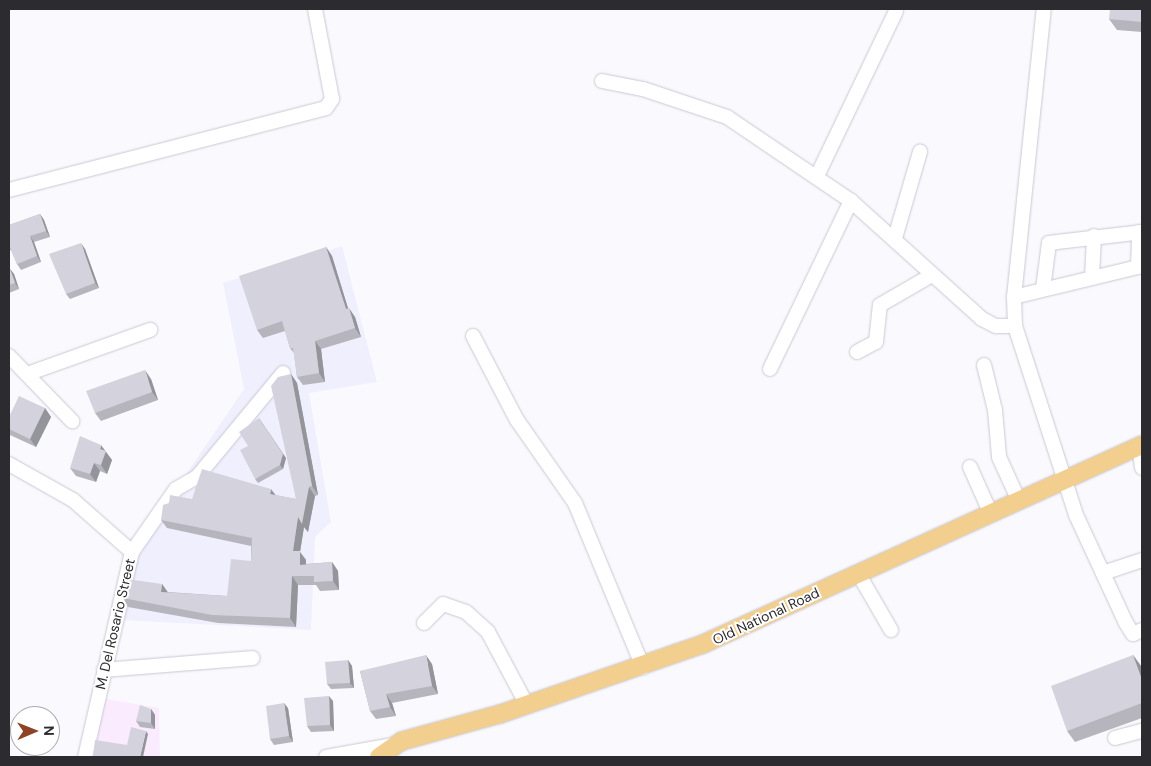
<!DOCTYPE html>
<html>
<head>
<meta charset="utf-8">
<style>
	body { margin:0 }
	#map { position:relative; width:1151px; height:766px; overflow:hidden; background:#fafafe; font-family:"DM Sans",sans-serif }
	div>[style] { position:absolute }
	.commercial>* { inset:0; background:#faebfe }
	.built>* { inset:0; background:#f0effd }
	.roads { filter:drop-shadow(0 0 1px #c9c8d3) drop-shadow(0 0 1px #c9c8d3) }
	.minor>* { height:14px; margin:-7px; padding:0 7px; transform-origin:7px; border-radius:7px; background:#fff }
	.major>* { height:18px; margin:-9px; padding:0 9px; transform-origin:9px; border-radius:9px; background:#f2ce8f }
	.wall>* { inset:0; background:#b6b5be }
	.shaded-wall>* { inset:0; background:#94949b }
	.building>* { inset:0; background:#d4d3dd }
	span { translate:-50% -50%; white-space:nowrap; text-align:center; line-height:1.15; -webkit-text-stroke:4px #fff; paint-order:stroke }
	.street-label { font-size:14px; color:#2c2c30 }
	.frame { position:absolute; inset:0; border:10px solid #2c2c30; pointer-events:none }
	.north { position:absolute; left:10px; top:706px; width:50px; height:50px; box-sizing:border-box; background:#fff; border:1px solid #ababac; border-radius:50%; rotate:89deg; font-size:14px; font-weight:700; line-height:20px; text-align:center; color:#2c2c30 }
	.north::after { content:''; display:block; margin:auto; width:18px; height:22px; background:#8c4424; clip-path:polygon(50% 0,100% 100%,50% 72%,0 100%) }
</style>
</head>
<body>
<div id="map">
	<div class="commercial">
		<i style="clip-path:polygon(101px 698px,159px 708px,160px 757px,90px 757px)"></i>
	</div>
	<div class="built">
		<i style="clip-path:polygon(342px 246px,377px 382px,309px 393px,331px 522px,315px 537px,311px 630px,121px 620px,140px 542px,244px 389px,223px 283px)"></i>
	</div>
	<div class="roads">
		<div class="minor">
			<i style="left:602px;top:81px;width:42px;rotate:11deg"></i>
			<i style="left:643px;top:89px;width:89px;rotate:18.4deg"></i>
			<i style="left:727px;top:117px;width:150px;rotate:34.1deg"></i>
			<i style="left:851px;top:201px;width:176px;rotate:42deg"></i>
			<i style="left:982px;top:319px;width:16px;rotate:27deg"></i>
			<i style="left:996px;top:326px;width:19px"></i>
			<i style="left:817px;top:176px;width:183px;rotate:-64.4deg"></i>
			<i style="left:9px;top:190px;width:327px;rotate:-14.5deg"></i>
			<i style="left:326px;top:108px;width:11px;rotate:-56deg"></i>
			<i style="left:332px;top:99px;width:92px;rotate:-100.7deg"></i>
			<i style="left:895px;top:238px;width:90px;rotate:-73.8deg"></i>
			<i style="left:1142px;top:266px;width:132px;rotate:166.4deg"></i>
			<i style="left:1014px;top:297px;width:29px;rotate:88deg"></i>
			<i style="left:1015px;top:326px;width:199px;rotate:72.1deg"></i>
			<i style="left:1076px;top:515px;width:119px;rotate:65.2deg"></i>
			<i style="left:1126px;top:623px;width:13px;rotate:58deg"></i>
			<i style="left:1133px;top:634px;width:10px;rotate:-24deg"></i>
			<i style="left:1138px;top:267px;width:35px;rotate:-88deg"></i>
			<i style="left:1092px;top:278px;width:42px;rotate:-87.3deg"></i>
			<i style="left:1043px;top:289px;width:46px;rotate:-82.6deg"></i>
			<i style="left:1049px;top:243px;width:94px;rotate:-6.7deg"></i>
			<i style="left:1014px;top:297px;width:290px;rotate:-84.1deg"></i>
			<i style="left:473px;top:336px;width:95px;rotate:62.4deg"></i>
			<i style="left:517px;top:420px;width:101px;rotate:55.1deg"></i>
			<i style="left:575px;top:503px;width:178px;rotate:67.5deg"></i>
			<i style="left:857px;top:352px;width:21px;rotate:-28deg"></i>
			<i style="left:876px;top:342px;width:37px;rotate:-84deg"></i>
			<i style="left:880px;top:305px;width:60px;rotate:-30deg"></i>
			<i style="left:9px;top:356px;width:91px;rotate:45.9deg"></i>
			<i style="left:984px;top:365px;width:46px;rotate:76.3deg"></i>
			<i style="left:995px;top:410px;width:47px;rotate:85.1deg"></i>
			<i style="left:999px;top:457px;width:48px;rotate:65.6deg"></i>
			<i style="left:770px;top:369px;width:187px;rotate:-64.3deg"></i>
			<i style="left:27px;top:374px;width:131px;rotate:-19.7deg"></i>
			<i style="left:1139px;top:446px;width:22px;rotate:82deg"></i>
			<i style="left:9px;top:464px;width:73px;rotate:29.4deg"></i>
			<i style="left:73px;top:500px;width:79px;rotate:41.4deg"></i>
			<i style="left:132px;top:552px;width:210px;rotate:102.9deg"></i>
			<i style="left:970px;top:467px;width:51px;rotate:65.9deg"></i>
			<i style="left:132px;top:552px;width:77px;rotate:-55.1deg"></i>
			<i style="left:176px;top:489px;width:24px;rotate:-30deg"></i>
			<i style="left:197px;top:477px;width:135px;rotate:-50.4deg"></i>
			<i style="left:858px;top:573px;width:66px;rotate:59.9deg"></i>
			<i style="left:1103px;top:573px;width:41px;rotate:-18.4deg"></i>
			<i style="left:424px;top:623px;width:27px;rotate:-45deg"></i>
			<i style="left:443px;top:604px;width:24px;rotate:19deg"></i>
			<i style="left:466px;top:612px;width:30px;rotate:42deg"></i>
			<i style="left:488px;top:632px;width:83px;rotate:61.9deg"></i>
			<i style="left:104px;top:670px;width:149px;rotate:-4.6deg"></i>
			<i style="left:1115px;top:738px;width:28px;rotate:-15deg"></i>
			<i style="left:326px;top:757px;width:68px;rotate:-10.2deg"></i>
		</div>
		<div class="major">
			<i style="left:379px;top:757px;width:28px;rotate:-35deg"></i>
			<i style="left:402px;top:741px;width:102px;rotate:-15.4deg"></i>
			<i style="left:500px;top:714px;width:215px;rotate:-19deg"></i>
			<i style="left:703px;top:644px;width:482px;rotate:-24.4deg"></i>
		</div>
	</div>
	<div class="wall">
		<i style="clip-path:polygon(1142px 9px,1142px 32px,1117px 30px,1109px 19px)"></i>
		<i style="clip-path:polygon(40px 214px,44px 220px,50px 237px,34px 242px,41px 262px,21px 270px,17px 264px,11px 250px,9px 251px,9px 225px)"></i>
		<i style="clip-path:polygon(326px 247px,332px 256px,348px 308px,355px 317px,361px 337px,321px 349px,325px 382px,303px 385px,297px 377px,294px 353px,290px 348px,285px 331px,263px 338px,257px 330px)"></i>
		<i style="clip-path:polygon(85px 249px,99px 288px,70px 299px,66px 294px)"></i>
		<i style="clip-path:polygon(9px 269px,10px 269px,14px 274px,19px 289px,9px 293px)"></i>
		<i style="clip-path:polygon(291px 374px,297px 383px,318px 495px,315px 496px,308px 532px,304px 527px,300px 552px,306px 560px,306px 564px,332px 562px,338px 571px,339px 590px,320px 591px,316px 585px,298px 585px,296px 627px,218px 623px,128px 607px,123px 598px,162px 584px,168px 592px,227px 596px,251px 561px,251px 546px,167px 528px,161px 520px,192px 499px,275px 495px,296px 499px)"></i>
		<i style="clip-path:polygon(151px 379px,158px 400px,101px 421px,95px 413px)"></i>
		<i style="clip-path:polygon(45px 408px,51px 417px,36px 447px,10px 435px,9px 433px,9px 417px)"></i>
		<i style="clip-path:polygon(105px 451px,112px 460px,107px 474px,100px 471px,96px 482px,76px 476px,70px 468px)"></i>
		<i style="clip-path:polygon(286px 458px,283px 469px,258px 483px,255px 479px)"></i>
		<i style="clip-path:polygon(1133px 655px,1141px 666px,1142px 670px,1142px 718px,1075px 742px,1067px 731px)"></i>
		<i style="clip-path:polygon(348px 660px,352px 666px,354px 688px,331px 689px,327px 684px)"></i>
		<i style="clip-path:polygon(432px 664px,438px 694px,392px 703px,396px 716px,376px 719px,370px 711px,360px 671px)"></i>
		<i style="clip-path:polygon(333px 701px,334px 731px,311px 732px,307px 726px)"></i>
		<i style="clip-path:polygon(288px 708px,293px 742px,274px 745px,270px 739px)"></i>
		<i style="clip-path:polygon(151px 709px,155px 715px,155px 729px,140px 727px,136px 721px)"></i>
	</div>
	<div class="shaded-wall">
		<i style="clip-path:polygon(40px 214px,44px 220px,50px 237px,46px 231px)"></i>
		<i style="clip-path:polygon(30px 236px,34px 242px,41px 262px,37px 256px)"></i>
		<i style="clip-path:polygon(81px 243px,85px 249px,99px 288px,95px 283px)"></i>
		<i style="clip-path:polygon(326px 247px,332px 256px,351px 318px,346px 309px)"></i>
		<i style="clip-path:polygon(10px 269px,14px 274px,19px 289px,15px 283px)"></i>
		<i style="clip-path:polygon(349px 308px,355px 317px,361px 337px,355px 328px)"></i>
		<i style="clip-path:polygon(315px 341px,321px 349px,325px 382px,319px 373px)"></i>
		<i style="clip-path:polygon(145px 370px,151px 379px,158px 400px,152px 392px)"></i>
		<i style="clip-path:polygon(291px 374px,297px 383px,318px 495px,312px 486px)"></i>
		<i style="clip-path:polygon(45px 408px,51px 417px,36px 447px,30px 439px)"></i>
		<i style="clip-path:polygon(259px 418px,286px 458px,283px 469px,280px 465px)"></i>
		<i style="clip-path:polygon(101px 445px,112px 460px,107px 474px,101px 465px,100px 449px)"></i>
		<i style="clip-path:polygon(94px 463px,100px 471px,96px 482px,90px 474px)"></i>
		<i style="clip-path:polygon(309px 487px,315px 496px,308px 532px,304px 527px,300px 552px,306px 560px,306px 573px,300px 565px,293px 551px,298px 517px)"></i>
		<i style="clip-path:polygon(271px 489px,277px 497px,270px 494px)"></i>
		<i style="clip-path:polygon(332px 562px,338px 571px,339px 590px,333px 581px)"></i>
		<i style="clip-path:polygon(292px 576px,298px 585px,296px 627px,290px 618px)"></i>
		<i style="clip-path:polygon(162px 584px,168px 593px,161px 592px)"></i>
		<i style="clip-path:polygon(426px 655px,432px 664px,438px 694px,432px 686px)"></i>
		<i style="clip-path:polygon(1133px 655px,1141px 666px,1142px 670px,1142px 680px)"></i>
		<i style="clip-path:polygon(348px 660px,352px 666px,354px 688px,350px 683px)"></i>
		<i style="clip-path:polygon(386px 694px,392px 703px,396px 716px,390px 707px)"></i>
		<i style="clip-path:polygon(329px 696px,333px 701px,334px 731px,330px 725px)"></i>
		<i style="clip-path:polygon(284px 703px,288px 708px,293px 742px,289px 736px)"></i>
		<i style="clip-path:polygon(151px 709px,155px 715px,155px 729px,151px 723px)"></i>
		<i style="clip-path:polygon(146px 731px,148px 734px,143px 757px,140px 757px)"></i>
	</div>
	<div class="building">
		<i style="clip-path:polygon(1110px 9px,1142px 9px,1142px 22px,1109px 19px)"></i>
		<i style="clip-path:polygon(40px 214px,46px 231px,30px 236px,37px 256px,17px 264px,9px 245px,9px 225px)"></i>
		<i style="clip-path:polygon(81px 243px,95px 283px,66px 294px,49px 254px)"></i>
		<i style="clip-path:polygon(326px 247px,346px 309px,349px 308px,355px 328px,315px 341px,319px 373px,297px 377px,293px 348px,290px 348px,282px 321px,257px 330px,239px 276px)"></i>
		<i style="clip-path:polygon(9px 269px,10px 269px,15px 283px,9px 285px)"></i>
		<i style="clip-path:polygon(145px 370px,152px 392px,95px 413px,86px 391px)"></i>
		<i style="clip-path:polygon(291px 374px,312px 486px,309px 487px,302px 524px,298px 517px,293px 551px,300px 551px,300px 565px,332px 562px,333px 581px,314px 582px,314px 576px,292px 576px,290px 618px,212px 615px,123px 598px,127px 579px,162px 584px,161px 592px,227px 596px,231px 559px,251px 561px,252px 538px,161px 520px,163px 505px,169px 503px,170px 495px,192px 499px,202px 469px,271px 489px,270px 494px,296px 499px,271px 386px,278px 377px)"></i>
		<i style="clip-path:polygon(19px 396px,45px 408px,30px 439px,9px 429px,9px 417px)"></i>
		<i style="clip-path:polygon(259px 418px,283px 454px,280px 465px,255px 479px,240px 450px,248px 446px,239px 432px)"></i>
		<i style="clip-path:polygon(80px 436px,101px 445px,100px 449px,106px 451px,101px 465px,94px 463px,90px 474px,70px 468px)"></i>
		<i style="clip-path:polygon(426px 655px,432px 686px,386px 694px,390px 707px,370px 711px,360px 671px)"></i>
		<i style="clip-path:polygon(1133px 655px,1142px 680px,1142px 703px,1067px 731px,1051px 686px)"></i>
		<i style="clip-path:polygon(348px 660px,350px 683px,327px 684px,325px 662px)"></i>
		<i style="clip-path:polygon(329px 696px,330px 725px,307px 726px,304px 698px)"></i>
		<i style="clip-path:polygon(284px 703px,289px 736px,270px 739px,266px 706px)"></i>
		<i style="clip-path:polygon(140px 705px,151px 709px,151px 723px,136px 721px)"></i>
		<i style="clip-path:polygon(131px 727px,146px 731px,140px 757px,99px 757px,93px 756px,95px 740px,127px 745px)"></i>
	</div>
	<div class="street-label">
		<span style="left:766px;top:616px;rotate:-25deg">Old National Road</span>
		<span style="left:115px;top:624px;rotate:-77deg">M. Del Rosario Street</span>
	</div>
	<div class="frame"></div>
	<div class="north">N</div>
</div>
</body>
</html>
